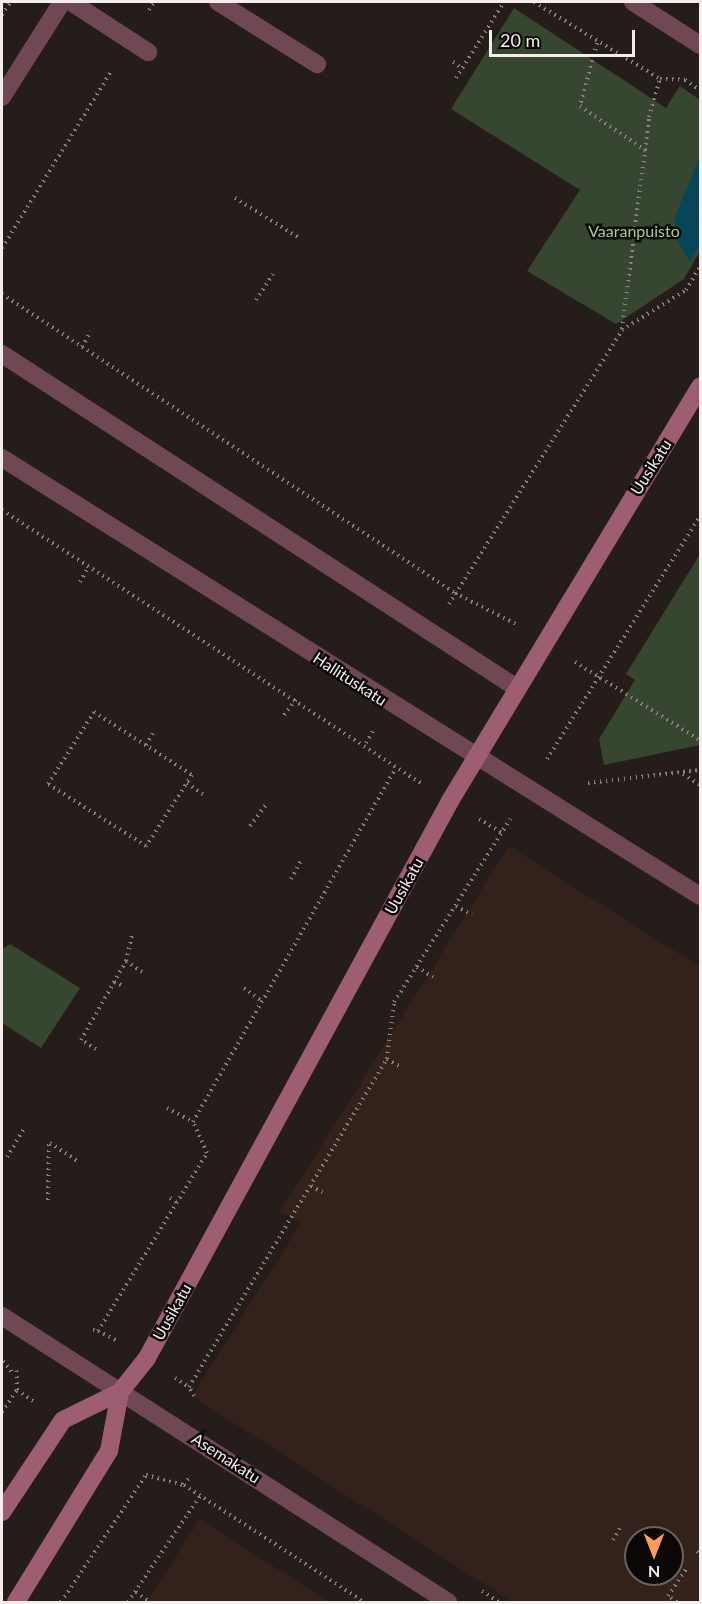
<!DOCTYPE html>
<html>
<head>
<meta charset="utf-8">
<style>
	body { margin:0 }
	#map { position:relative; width:702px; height:1604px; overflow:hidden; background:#251d1a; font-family:Lato,sans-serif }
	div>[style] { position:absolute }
	.commercial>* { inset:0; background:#33211b }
	.green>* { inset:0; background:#364631 }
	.water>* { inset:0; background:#054759 }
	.path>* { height:4px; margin-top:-2px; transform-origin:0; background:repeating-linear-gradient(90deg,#8a8280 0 1.5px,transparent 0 6px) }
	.lane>* { height:18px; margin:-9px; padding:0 9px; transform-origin:9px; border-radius:9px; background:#704853 }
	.street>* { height:18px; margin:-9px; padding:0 9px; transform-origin:9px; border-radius:9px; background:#704853 }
	.secondary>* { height:18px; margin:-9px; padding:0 9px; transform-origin:9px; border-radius:9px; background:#9e5e71 }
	span { translate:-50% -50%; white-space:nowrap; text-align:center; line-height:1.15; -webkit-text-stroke:5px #0b0807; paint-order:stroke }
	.park-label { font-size:16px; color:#a2d194 }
	.street-label { font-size:16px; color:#f3edeb }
	.frame { position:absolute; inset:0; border:3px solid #f3edeb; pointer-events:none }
	.north { position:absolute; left:624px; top:1526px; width:60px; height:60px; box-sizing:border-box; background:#0b0807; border:2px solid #686462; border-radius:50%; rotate:180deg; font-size:16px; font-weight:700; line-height:24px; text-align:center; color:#f3edeb }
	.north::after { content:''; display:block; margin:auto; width:21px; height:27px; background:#fe9c58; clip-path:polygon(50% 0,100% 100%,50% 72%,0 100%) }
	.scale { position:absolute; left:489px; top:30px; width:146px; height:27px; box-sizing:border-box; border:3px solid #f3edeb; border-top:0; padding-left:8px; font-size:18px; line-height:21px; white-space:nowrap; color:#f3edeb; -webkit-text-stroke:4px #0b0807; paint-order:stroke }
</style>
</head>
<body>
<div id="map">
	<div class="commercial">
		<i style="clip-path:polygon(evenodd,509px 846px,700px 967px,700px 1602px,512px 1602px,192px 1396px,301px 1223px,280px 1212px,509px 846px,636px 1538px,672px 1538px,672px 1574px,636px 1574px,636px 1538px)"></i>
		<i style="clip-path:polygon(200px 1519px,329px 1602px,146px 1602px)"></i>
	</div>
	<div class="green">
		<i style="clip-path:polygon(514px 8px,666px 108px,680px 86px,700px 100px,700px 251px,684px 279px,616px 324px,527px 271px,580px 190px,451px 109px)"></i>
		<i style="clip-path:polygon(700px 554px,700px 745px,604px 765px,599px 739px,635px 680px,626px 674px)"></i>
		<i style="clip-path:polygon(10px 944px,80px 988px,41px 1048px,2px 1023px,2px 949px)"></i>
	</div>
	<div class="water">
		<i style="clip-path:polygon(700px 155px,700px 244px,690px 262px,676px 238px,675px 217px)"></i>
	</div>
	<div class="path">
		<i style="left:534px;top:2px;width:148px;rotate:31.4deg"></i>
		<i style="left:660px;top:79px;width:25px;rotate:2deg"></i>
		<i style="left:685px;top:80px;width:18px;rotate:34deg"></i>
		<i style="left:149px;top:10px;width:9px;rotate:-58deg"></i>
		<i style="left:2px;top:15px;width:15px;rotate:-58deg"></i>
		<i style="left:597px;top:43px;width:65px;rotate:105.1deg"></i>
		<i style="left:580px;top:106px;width:82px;rotate:34.1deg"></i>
		<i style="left:453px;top:62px;width:12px;rotate:35deg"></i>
		<i style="left:456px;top:78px;width:90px;rotate:-57.7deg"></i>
		<i style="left:235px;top:198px;width:74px;rotate:31.8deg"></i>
		<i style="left:2px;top:248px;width:209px;rotate:-58.3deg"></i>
		<i style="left:2px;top:294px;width:543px;rotate:33.43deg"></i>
		<i style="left:455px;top:593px;width:68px;rotate:26.9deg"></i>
		<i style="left:256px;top:300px;width:31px;rotate:-57deg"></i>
		<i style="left:622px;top:329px;width:214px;rotate:-82.7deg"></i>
		<i style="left:649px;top:117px;width:40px;rotate:-74deg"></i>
		<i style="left:82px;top:347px;width:18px;rotate:-61deg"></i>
		<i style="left:2px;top:510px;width:501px;rotate:33.12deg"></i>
		<i style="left:80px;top:582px;width:18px;rotate:-61deg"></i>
		<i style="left:449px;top:604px;width:324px;rotate:-57.7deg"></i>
		<i style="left:622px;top:330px;width:75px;rotate:-32deg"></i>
		<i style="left:686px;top:290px;width:27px;rotate:-59deg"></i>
		<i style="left:575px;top:662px;width:147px;rotate:32deg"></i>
		<i style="left:94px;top:712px;width:117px;rotate:32.7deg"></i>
		<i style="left:192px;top:775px;width:85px;rotate:122.9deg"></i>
		<i style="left:146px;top:846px;width:116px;rotate:-147.7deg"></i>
		<i style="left:48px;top:784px;width:85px;rotate:-57.4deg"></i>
		<i style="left:284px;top:715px;width:20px;rotate:-53deg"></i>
		<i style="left:366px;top:743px;width:14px;rotate:-60deg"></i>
		<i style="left:146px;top:745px;width:14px;rotate:-60deg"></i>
		<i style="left:547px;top:759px;width:287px;rotate:-57.8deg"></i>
		<i style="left:683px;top:774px;width:20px;rotate:33deg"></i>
		<i style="left:187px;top:783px;width:21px;rotate:35deg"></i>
		<i style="left:588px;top:783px;width:113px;rotate:-6.6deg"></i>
		<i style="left:479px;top:819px;width:27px;rotate:31deg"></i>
		<i style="left:250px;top:826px;width:26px;rotate:-53deg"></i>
		<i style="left:291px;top:879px;width:21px;rotate:-61deg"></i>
		<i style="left:456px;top:906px;width:18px;rotate:29deg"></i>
		<i style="left:126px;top:961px;width:22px;rotate:34deg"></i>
		<i style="left:417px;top:967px;width:19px;rotate:32deg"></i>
		<i style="left:114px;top:982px;width:12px;rotate:24deg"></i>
		<i style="left:244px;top:988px;width:21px;rotate:37deg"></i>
		<i style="left:96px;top:1049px;width:17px;rotate:-149deg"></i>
		<i style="left:81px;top:1040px;width:91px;rotate:-60.3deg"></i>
		<i style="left:126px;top:961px;width:27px;rotate:-77deg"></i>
		<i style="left:387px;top:1059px;width:16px;rotate:30deg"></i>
		<i style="left:167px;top:1108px;width:30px;rotate:28deg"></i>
		<i style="left:50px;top:1143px;width:33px;rotate:33deg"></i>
		<i style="left:7px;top:1157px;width:35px;rotate:-59deg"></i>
		<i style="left:311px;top:1186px;width:13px;rotate:29deg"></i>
		<i style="left:170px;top:1198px;width:7px;rotate:34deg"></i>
		<i style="left:48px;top:1200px;width:57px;rotate:-89deg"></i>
		<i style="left:93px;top:1330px;width:5px;rotate:11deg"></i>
		<i style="left:98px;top:1331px;width:209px;rotate:-58.5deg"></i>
		<i style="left:207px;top:1153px;width:34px;rotate:-114deg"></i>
		<i style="left:193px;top:1122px;width:408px;rotate:-60.2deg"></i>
		<i style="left:98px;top:1331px;width:20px;rotate:27deg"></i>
		<i style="left:3px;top:1361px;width:14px;rotate:51deg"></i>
		<i style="left:175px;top:1378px;width:17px;rotate:33deg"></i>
		<i style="left:17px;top:1390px;width:22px;rotate:34deg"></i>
		<i style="left:194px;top:1396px;width:10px;rotate:-119deg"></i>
		<i style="left:189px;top:1387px;width:383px;rotate:-58.9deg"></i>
		<i style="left:387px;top:1059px;width:57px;rotate:-83deg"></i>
		<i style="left:394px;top:1002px;width:217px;rotate:-57.6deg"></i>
		<i style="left:2px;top:1412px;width:27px;rotate:-56deg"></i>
		<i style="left:17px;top:1390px;width:24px;rotate:-92deg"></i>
		<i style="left:184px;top:1485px;width:215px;rotate:33deg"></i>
		<i style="left:613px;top:1540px;width:14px;rotate:-60deg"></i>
		<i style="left:697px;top:1551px;width:4px;rotate:45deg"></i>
		<i style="left:482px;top:1591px;width:20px;rotate:33deg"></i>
		<i style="left:136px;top:1592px;width:17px;rotate:36deg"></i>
		<i style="left:61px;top:1602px;width:153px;rotate:-56.2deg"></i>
		<i style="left:146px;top:1475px;width:39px;rotate:15deg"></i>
		<i style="left:184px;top:1485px;width:11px;rotate:-56deg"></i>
		<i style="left:128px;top:1602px;width:128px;rotate:-55.8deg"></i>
		<i style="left:677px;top:1602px;width:11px;rotate:-146deg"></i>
		<i style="left:668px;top:1596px;width:32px;rotate:-56deg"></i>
	</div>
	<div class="lane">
		<i style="left:71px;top:2px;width:92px;rotate:33deg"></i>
		<i style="left:218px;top:2px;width:117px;rotate:32.1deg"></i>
	</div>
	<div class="street">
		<i style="left:633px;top:2px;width:80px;rotate:32.7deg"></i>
		<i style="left:2px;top:97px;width:112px;rotate:-57.7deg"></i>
		<i style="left:2px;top:354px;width:614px;rotate:32.97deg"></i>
		<i style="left:2px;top:458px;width:824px;rotate:32.11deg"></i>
		<i style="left:2px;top:1316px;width:530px;rotate:32.67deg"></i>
	</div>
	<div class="secondary">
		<i style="left:2px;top:1512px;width:110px;rotate:-56.5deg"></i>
		<i style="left:63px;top:1420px;width:64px;rotate:-26.2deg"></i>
		<i style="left:120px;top:1392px;width:43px;rotate:-51.5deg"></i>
		<i style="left:147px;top:1358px;width:634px;rotate:-61.45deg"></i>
		<i style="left:450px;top:801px;width:484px;rotate:-58.9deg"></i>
		<i style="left:16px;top:1602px;width:177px;rotate:-58.4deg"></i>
		<i style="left:109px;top:1451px;width:60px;rotate:-79.4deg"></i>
	</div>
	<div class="park-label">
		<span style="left:634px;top:231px">Vaaranpuisto</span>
	</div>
	<div class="street-label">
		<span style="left:651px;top:467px;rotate:-58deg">Uusikatu</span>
		<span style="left:350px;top:679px;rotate:33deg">Hallituskatu</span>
		<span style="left:404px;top:886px;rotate:-61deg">Uusikatu</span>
		<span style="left:172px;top:1312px;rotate:-61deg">Uusikatu</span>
		<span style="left:226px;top:1458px;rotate:33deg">Asemakatu</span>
	</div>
	<div class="frame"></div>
	<div class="north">N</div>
	<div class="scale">20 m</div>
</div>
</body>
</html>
